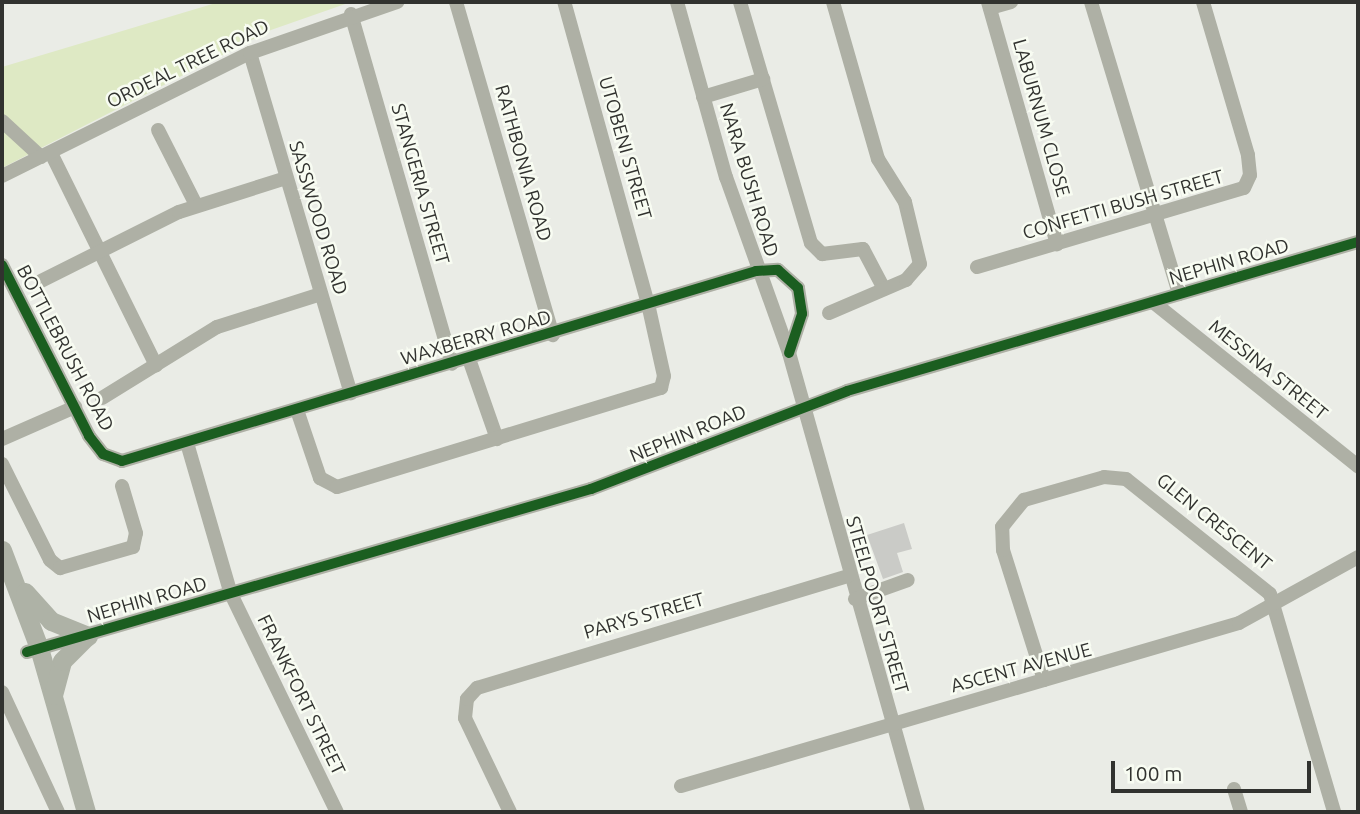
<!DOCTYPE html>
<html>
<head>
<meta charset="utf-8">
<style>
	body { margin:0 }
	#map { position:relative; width:1360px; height:814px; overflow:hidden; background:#eaece6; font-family:Ubuntu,sans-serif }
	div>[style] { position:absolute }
	.green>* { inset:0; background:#dee9c4 }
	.building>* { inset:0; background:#cacbc7 }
	.minor>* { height:14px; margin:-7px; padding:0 7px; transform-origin:7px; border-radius:7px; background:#aeb0a5 }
	.major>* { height:19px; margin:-9.5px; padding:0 9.5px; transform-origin:9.5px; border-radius:9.5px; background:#aeb2a6 }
	.cycleway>* { height:10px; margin:-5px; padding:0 5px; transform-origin:5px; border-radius:5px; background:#1b5e20 }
	span { translate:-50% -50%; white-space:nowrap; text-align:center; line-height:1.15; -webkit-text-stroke:5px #f8fcf2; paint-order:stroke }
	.street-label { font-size:19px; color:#31322f }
	.frame { position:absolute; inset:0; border:4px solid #31322f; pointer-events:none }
	.scale { position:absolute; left:1111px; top:761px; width:200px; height:32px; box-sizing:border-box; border:4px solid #31322f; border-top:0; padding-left:9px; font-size:21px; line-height:24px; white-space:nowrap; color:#31322f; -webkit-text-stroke:5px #f8fcf2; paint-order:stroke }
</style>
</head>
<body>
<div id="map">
	<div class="green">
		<i style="clip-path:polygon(219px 2px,351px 2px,271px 30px,2px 168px,2px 67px)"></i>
	</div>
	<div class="building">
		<i style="clip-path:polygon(904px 523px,912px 549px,897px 553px,903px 572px,883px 579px,867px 535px)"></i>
	</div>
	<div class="minor">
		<i style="left:456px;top:2px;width:347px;rotate:73.8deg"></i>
		<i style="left:677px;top:2px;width:182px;rotate:74.4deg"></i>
		<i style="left:726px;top:177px;width:187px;rotate:70.3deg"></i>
		<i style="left:789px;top:353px;width:477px;rotate:74.3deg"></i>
		<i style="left:740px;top:2px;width:251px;rotate:73.6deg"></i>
		<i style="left:811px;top:243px;width:16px;rotate:45deg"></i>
		<i style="left:822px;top:254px;width:41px;rotate:-7deg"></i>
		<i style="left:863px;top:249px;width:45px;rotate:62.3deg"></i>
		<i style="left:988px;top:2px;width:252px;rotate:74.1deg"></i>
		<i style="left:1091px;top:2px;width:305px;rotate:73.2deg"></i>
		<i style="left:990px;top:8px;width:22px;rotate:-16deg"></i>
		<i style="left:351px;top:14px;width:364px;rotate:73.9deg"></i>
		<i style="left:250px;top:53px;width:355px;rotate:73.5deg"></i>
		<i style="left:703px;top:97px;width:63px;rotate:-16.7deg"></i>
		<i style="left:2px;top:121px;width:53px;rotate:42.7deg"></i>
		<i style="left:158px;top:130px;width:84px;rotate:63.1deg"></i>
		<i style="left:51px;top:153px;width:237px;rotate:63.7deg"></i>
		<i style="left:2px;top:176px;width:277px;rotate:-26.4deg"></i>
		<i style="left:250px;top:53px;width:156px;rotate:-19.1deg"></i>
		<i style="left:2px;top:265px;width:192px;rotate:63deg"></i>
		<i style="left:89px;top:436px;width:23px;rotate:52deg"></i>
		<i style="left:103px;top:454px;width:20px;rotate:20deg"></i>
		<i style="left:122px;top:461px;width:662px;rotate:-16.68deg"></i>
		<i style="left:756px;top:271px;width:22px;rotate:-3deg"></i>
		<i style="left:778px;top:270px;width:27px;rotate:42deg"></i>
		<i style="left:798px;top:288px;width:26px;rotate:81deg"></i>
		<i style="left:802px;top:314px;width:41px;rotate:108.4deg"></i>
		<i style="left:977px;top:267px;width:278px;rotate:-16.5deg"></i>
		<i style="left:1244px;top:188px;width:14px;rotate:-65deg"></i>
		<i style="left:1250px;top:175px;width:20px;rotate:-96deg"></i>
		<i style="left:1248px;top:155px;width:159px;rotate:-106.4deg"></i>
		<i style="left:41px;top:281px;width:154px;rotate:-26.6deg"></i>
		<i style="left:179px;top:212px;width:112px;rotate:-17.6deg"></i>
		<i style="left:1153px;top:302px;width:263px;rotate:38.7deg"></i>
		<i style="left:829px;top:313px;width:84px;rotate:-23.2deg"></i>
		<i style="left:906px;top:280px;width:21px;rotate:-49deg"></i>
		<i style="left:920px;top:264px;width:64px;rotate:-103.6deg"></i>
		<i style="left:905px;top:202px;width:51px;rotate:-122.1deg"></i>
		<i style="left:878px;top:159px;width:163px;rotate:-106deg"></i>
		<i style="left:469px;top:359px;width:85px;rotate:70.7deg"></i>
		<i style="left:102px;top:398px;width:135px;rotate:-31.7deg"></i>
		<i style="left:217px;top:327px;width:109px;rotate:-17.6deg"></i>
		<i style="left:297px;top:410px;width:72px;rotate:71.3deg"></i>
		<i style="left:320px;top:478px;width:19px;rotate:28deg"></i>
		<i style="left:337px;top:487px;width:339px;rotate:-17deg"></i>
		<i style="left:661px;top:388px;width:12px;rotate:-76deg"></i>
		<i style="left:664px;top:376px;width:74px;rotate:-102.5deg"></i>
		<i style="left:648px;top:304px;width:313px;rotate:-105.5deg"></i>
		<i style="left:2px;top:439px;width:80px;rotate:-23.7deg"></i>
		<i style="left:187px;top:443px;width:157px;rotate:73.8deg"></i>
		<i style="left:231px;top:594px;width:242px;rotate:64.1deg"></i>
		<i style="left:2px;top:464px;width:107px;rotate:63.4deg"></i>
		<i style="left:50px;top:560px;width:13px;rotate:39deg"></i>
		<i style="left:60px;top:568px;width:76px;rotate:-16deg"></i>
		<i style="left:133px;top:547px;width:14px;rotate:-78deg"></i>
		<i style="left:136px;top:533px;width:49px;rotate:-106.6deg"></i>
		<i style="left:855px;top:599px;width:56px;rotate:-19.7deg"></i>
		<i style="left:27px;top:652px;width:587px;rotate:-16.12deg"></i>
		<i style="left:591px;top:489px;width:274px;rotate:-20.9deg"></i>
		<i style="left:847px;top:391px;width:532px;rotate:-16.26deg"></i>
		<i style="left:1044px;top:680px;width:136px;rotate:-107.5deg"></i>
		<i style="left:1003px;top:550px;width:23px;rotate:-92deg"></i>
		<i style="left:1002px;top:527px;width:35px;rotate:-51deg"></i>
		<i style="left:1024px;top:500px;width:83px;rotate:-16deg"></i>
		<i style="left:1104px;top:477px;width:22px;rotate:5deg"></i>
		<i style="left:1126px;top:479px;width:184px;rotate:38.6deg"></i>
		<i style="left:1270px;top:594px;width:227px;rotate:73.6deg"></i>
		<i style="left:2px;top:692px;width:132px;rotate:65deg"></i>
		<i style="left:681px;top:786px;width:581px;rotate:-16.28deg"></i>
		<i style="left:1239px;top:623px;width:136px;rotate:-29deg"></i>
		<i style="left:1234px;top:789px;width:24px;rotate:73deg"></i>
		<i style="left:510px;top:812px;width:104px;rotate:-115.6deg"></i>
		<i style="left:465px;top:718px;width:19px;rotate:-84deg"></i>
		<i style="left:467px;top:699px;width:15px;rotate:-48deg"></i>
		<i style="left:477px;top:688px;width:388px;rotate:-16.8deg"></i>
	</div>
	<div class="major">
		<i style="left:2px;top:550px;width:105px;rotate:69.3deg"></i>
		<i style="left:39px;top:648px;width:171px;rotate:74deg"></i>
		<i style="left:25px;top:592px;width:39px;rotate:48deg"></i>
		<i style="left:51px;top:621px;width:40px;rotate:22deg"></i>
		<i style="left:53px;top:695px;width:35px;rotate:-75deg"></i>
		<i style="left:62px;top:661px;width:34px;rotate:-45deg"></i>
	</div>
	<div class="cycleway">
		<i style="left:2px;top:265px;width:192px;rotate:63deg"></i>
		<i style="left:89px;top:436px;width:23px;rotate:52deg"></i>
		<i style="left:103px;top:454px;width:20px;rotate:20deg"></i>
		<i style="left:122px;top:461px;width:662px;rotate:-16.68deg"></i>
		<i style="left:756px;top:271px;width:22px;rotate:-3deg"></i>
		<i style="left:778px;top:270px;width:27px;rotate:42deg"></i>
		<i style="left:798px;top:288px;width:26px;rotate:81deg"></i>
		<i style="left:802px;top:314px;width:41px;rotate:108.4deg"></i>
		<i style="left:27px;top:652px;width:587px;rotate:-16.12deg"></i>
		<i style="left:591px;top:489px;width:274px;rotate:-20.9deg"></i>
		<i style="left:847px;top:391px;width:532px;rotate:-16.26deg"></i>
	</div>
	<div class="street-label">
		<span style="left:188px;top:64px;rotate:-26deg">ORDEAL TREE ROAD</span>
		<span style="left:1041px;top:118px;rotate:74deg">LABURNUM CLOSE</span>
		<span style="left:625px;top:148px;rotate:74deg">UTOBENI STREET</span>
		<span style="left:523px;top:163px;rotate:74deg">RATHBONIA ROAD</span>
		<span style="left:749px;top:180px;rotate:73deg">NARA BUSH ROAD</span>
		<span style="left:420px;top:184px;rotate:74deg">STANGERIA STREET</span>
		<span style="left:1123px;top:205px;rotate:-16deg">CONFETTI BUSH STREET</span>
		<span style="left:318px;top:218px;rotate:73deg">SASSWOOD ROAD</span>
		<span style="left:1229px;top:262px;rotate:-16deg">NEPHIN ROAD</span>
		<span style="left:476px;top:338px;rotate:-16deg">WAXBERRY ROAD</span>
		<span style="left:65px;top:348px;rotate:62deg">BOTTLEBRUSH ROAD</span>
		<span style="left:1268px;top:370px;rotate:39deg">MESSINA STREET</span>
		<span style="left:688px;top:434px;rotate:-22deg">NEPHIN ROAD</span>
		<span style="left:1214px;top:522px;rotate:39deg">GLEN CRESCENT</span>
		<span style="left:147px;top:600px;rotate:-16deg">NEPHIN ROAD</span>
		<span style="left:877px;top:605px;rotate:74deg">STEELPOORT STREET</span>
		<span style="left:644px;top:616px;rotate:-16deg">PARYS STREET</span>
		<span style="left:1021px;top:668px;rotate:-15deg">ASCENT AVENUE</span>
		<span style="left:301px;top:695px;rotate:64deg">FRANKFORT STREET</span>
	</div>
	<div class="frame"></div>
	<div class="scale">100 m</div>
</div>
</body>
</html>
